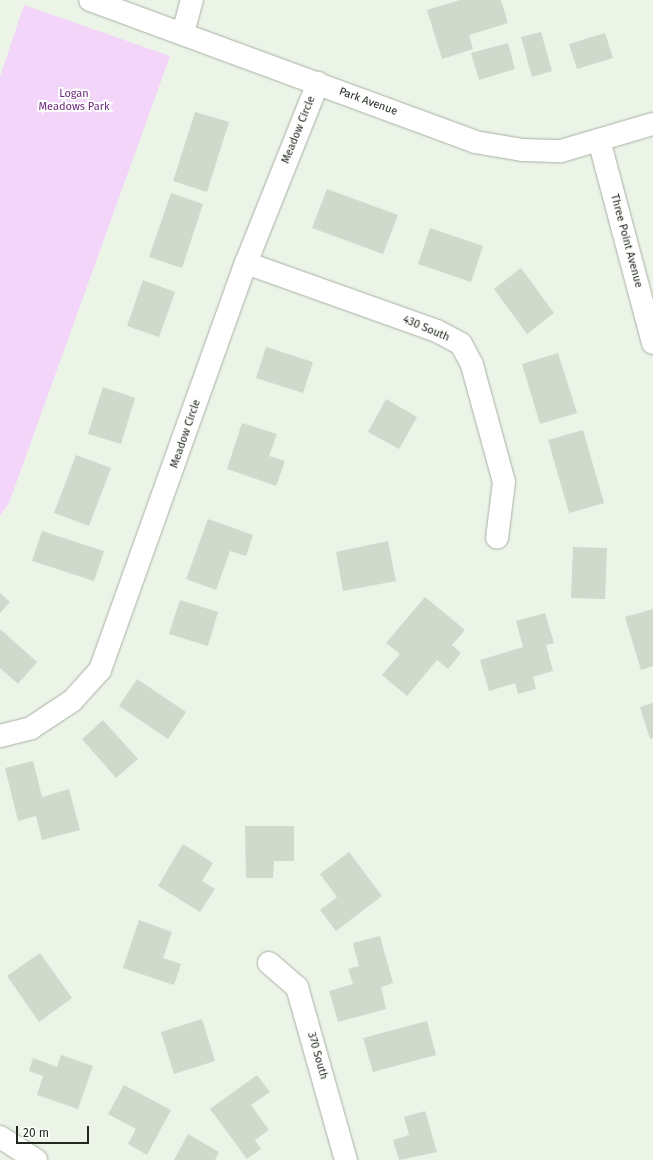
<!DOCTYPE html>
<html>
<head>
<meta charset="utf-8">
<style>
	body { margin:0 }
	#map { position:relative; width:653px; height:1160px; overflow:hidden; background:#ebf4e7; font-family:"Fira Sans",sans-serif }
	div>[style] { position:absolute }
	.green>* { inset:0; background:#f3d5fa }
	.building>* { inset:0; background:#d0d9cc }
	.roads { filter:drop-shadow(0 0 1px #a8b0a4) drop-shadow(0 0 1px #a8b0a4) }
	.minor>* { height:22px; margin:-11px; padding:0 11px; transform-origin:11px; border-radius:11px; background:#fff }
	.tertiary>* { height:22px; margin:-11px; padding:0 11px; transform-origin:11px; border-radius:11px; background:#fff }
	span { translate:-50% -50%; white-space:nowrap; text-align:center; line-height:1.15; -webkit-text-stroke:4px #fdfffc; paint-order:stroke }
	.park-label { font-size:11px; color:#6f287f }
	.street-label { font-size:11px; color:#222621 }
	.scale { position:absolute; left:16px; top:1126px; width:73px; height:18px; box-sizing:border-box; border:2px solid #222621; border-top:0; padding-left:5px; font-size:12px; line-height:14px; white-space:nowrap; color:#222621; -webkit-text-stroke:3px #fdfffc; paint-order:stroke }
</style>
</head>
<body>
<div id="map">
	<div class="green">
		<i style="clip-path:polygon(24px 5px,170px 56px,9px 503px,0 516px,0 77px)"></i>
	</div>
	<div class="building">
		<i style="clip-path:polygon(460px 0,501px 0,508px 23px,469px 35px,473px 49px,442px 59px,427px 10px)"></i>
		<i style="clip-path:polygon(541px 32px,552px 71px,532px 77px,521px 37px)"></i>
		<i style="clip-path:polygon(605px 33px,613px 58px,577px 69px,569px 44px)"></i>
		<i style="clip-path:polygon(508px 43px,515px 69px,479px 80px,471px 53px)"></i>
		<i style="clip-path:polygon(195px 112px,229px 122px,207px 192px,173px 181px)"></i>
		<i style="clip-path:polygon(327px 189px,398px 215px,383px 254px,312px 228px)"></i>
		<i style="clip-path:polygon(171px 193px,203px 204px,182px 268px,149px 257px)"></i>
		<i style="clip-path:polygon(430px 228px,483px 246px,471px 282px,418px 264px)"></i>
		<i style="clip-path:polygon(521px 268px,554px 313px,527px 334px,494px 289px)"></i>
		<i style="clip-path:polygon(143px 280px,175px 292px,159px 337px,127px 326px)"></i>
		<i style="clip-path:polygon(266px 347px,313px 362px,303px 393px,256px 378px)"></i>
		<i style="clip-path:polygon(558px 353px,577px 413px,540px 424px,522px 364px)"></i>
		<i style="clip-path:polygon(103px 387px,135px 398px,121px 444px,88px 434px)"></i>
		<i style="clip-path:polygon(386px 399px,417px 417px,399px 449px,368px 432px)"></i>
		<i style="clip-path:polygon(242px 423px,277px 434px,269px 456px,285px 461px,276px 486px,227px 469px)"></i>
		<i style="clip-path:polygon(583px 430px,604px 503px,569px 513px,548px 440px)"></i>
		<i style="clip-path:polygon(76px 455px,111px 468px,89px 526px,54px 513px)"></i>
		<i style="clip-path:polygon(208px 519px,253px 535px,246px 556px,230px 551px,216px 590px,186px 579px)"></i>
		<i style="clip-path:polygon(42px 531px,104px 551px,94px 581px,32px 561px)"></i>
		<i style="clip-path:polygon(388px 541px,396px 581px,343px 591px,336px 552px)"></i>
		<i style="clip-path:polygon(573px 547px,607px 548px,605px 599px,571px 598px)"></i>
		<i style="clip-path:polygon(0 593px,10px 602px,0 613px)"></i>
		<i style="clip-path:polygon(425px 597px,465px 630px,452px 645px,461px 653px,448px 669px,437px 660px,407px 696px,382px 675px,400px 654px,386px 643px)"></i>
		<i style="clip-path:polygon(180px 600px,218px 612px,208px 646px,169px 634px)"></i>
		<i style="clip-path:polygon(653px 609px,653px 666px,641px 670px,625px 617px)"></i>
		<i style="clip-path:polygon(545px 613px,554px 643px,546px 645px,553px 671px,533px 677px,536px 689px,518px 694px,515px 683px,489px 691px,480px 660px,523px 647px,516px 621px)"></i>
		<i style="clip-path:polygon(0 629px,37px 662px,18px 684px,0 668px)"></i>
		<i style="clip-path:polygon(137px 679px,186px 712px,168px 739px,119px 706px)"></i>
		<i style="clip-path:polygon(653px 703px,653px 738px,650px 739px,640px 707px)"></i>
		<i style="clip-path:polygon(103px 720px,138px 759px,116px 778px,82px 739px)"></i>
		<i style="clip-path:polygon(33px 761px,42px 797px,69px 789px,80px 830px,42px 840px,36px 816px,18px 821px,5px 768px)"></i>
		<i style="clip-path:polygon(245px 826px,294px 826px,294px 861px,274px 861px,273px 878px,246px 878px)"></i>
		<i style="clip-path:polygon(183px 844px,213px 863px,202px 881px,215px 889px,200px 912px,158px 886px)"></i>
		<i style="clip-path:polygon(349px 852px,382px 896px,336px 931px,320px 910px,337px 897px,320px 874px)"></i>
		<i style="clip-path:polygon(139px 920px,172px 932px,163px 958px,181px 964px,174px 985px,123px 968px)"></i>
		<i style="clip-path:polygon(380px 936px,393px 983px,381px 987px,386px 1009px,338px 1022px,329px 991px,353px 984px,348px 969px,359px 966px,353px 943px)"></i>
		<i style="clip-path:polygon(40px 953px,72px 998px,39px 1022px,7px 976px)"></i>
		<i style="clip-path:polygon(202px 1019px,215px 1061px,174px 1074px,161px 1032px)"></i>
		<i style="clip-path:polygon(427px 1021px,436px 1055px,373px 1072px,363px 1038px)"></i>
		<i style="clip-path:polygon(61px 1055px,93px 1066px,78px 1109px,37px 1095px,43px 1076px,29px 1071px,33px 1058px,57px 1067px)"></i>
		<i style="clip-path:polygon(257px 1075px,270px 1092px,251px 1105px,269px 1130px,255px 1140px,261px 1149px,247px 1159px,210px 1109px)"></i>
		<i style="clip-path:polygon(124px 1085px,171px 1110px,147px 1155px,128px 1144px,136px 1129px,108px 1114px)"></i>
		<i style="clip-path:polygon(425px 1111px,437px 1152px,399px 1160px,393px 1140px,409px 1135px,404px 1117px)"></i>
		<i style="clip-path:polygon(188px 1134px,219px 1152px,215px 1160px,174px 1160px)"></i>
	</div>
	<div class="roads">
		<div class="minor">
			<i style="left:183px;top:33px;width:34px;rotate:-75deg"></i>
			<i style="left:599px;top:140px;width:210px;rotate:75.1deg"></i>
			<i style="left:246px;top:263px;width:203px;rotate:19.6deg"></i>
			<i style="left:437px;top:331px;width:27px;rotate:28deg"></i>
			<i style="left:461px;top:344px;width:24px;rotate:62deg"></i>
			<i style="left:472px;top:365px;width:121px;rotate:74.7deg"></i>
			<i style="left:504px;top:482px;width:56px;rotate:97.1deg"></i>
			<i style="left:0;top:736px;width:32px;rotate:-14deg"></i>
			<i style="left:31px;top:728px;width:49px;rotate:-33.4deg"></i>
			<i style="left:72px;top:701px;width:42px;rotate:-47.9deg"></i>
			<i style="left:100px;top:670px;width:432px;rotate:-70.3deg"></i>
			<i style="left:246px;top:263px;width:194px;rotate:-68.2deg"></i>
			<i style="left:269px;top:963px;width:37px;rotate:41deg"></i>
			<i style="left:297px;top:987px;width:180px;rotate:74.2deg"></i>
			<i style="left:0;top:1137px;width:43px;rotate:32.6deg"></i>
		</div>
		<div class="tertiary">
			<i style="left:90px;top:0;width:410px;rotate:20.2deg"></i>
			<i style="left:475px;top:142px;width:49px;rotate:9.5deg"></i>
			<i style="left:523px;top:150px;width:38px;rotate:2deg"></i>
			<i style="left:561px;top:151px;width:96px;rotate:-16.4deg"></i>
		</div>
	</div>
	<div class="park-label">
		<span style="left:74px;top:101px">Logan<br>Meadows Park</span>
	</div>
	<div class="street-label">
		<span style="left:368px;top:102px;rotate:20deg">Park Avenue</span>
		<span style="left:299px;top:130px;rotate:-68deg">Meadow Circle</span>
		<span style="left:626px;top:241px;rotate:75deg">Three Point Avenue</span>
		<span style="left:426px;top:329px;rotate:23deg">430 South</span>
		<span style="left:186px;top:434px;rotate:-71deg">Meadow Circle</span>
		<span style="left:317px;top:1056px;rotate:74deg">370 South</span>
	</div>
	<div class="scale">20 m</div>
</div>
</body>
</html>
